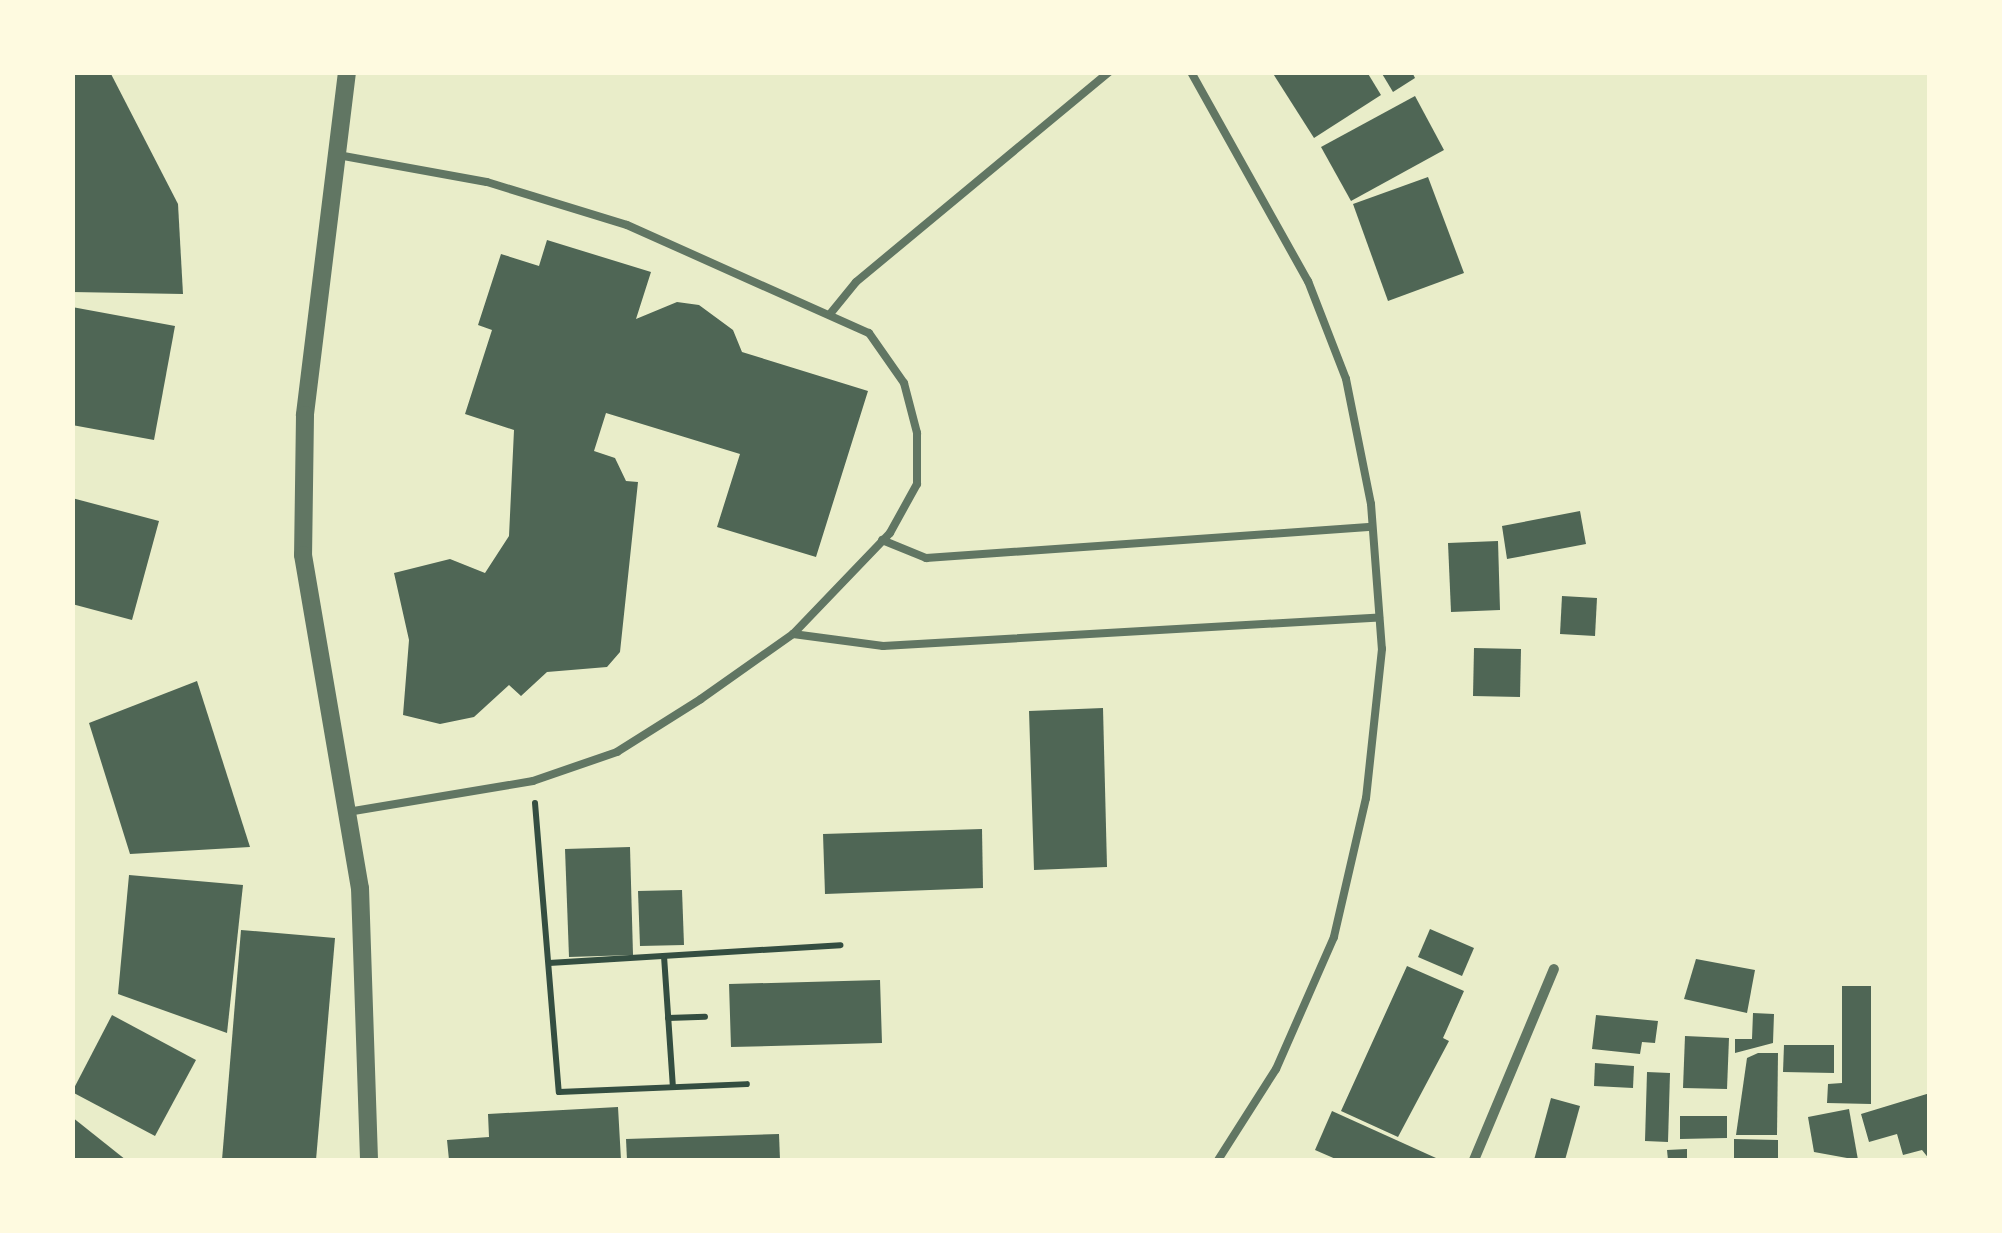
<!DOCTYPE html>
<html>
<head>
<meta charset="utf-8">
<style>
	body { margin:0 }
	#map { position:relative; width:2002px; height:1233px; overflow:hidden; background:#e9edc9; font-family:Mulish,sans-serif }
	div>[style] { position:absolute }
	.building>* { inset:0; background:#4f6655 }
	.path>* { height:6px; margin:-3px; padding:0 3px; transform-origin:3px; border-radius:3px; background:#344e41 }
	.service>* { height:8px; margin:-4px; padding:0 4px; transform-origin:4px; border-radius:4px; background:#617663 }
	.minor>* { height:10px; margin:-5px; padding:0 5px; transform-origin:5px; border-radius:5px; background:#617663 }
	.tertiary>* { height:18px; margin:-9px; padding:0 9px; transform-origin:9px; border-radius:9px; background:#617663 }
	span { translate:-50% -50%; white-space:nowrap; text-align:center; line-height:1.15; -webkit-text-stroke:8px #fefae0; paint-order:stroke }
	.frame { position:absolute; inset:0; border:75px solid #fefae0; pointer-events:none }
</style>
</head>
<body>
<div id="map">
	<div class="building">
		<i style="clip-path:polygon(72px 72px,110px 72px,178px 204px,183px 294px,72px 292px)"></i>
		<i style="clip-path:polygon(1272px 72px,1367px 72px,1381px 95px,1314px 138px)"></i>
		<i style="clip-path:polygon(1381px 72px,1412px 72px,1415px 78px,1393px 92px)"></i>
		<i style="clip-path:polygon(1415px 96px,1444px 150px,1351px 201px,1321px 147px)"></i>
		<i style="clip-path:polygon(1428px 177px,1464px 273px,1388px 301px,1353px 204px)"></i>
		<i style="clip-path:polygon(547px 240px,651px 272px,636px 319px,677px 302px,699px 305px,733px 330px,742px 352px,868px 391px,816px 557px,717px 527px,740px 454px,606px 413px,594px 451px,615px 458px,626px 481px,638px 482px,620px 652px,607px 667px,547px 672px,521px 696px,509px 685px,474px 717px,440px 724px,403px 715px,409px 640px,394px 573px,450px 559px,485px 573px,509px 536px,514px 430px,465px 414px,492px 330px,478px 325px,501px 254px,539px 266px)"></i>
		<i style="clip-path:polygon(72px 307px,175px 326px,154px 440px,72px 425px)"></i>
		<i style="clip-path:polygon(72px 498px,159px 521px,132px 620px,72px 604px)"></i>
		<i style="clip-path:polygon(1580px 511px,1586px 544px,1507px 559px,1502px 526px)"></i>
		<i style="clip-path:polygon(1498px 541px,1500px 610px,1451px 612px,1448px 543px)"></i>
		<i style="clip-path:polygon(1562px 596px,1597px 598px,1595px 636px,1560px 634px)"></i>
		<i style="clip-path:polygon(1474px 648px,1521px 649px,1520px 697px,1473px 696px)"></i>
		<i style="clip-path:polygon(197px 681px,250px 847px,130px 854px,89px 723px)"></i>
		<i style="clip-path:polygon(1103px 708px,1107px 867px,1034px 870px,1029px 711px)"></i>
		<i style="clip-path:polygon(982px 829px,983px 888px,825px 894px,823px 834px)"></i>
		<i style="clip-path:polygon(630px 847px,633px 955px,569px 957px,565px 849px)"></i>
		<i style="clip-path:polygon(129px 875px,243px 885px,227px 1033px,118px 994px)"></i>
		<i style="clip-path:polygon(682px 890px,684px 945px,640px 946px,638px 891px)"></i>
		<i style="clip-path:polygon(1430px 929px,1474px 948px,1462px 976px,1418px 957px)"></i>
		<i style="clip-path:polygon(241px 930px,335px 938px,316px 1160px,222px 1160px)"></i>
		<i style="clip-path:polygon(1696px 959px,1755px 970px,1747px 1013px,1684px 999px)"></i>
		<i style="clip-path:polygon(1407px 966px,1464px 991px,1443px 1038px,1449px 1041px,1398px 1137px,1341px 1111px)"></i>
		<i style="clip-path:polygon(880px 980px,882px 1043px,731px 1047px,729px 984px)"></i>
		<i style="clip-path:polygon(1842px 986px,1871px 986px,1871px 1104px,1827px 1103px,1828px 1084px,1842px 1083px)"></i>
		<i style="clip-path:polygon(1753px 1013px,1774px 1014px,1773px 1043px,1735px 1053px,1735px 1039px,1752px 1039px)"></i>
		<i style="clip-path:polygon(112px 1015px,196px 1060px,155px 1136px,72px 1092px)"></i>
		<i style="clip-path:polygon(1596px 1015px,1658px 1021px,1655px 1043px,1642px 1042px,1640px 1054px,1592px 1049px)"></i>
		<i style="clip-path:polygon(1685px 1036px,1729px 1038px,1727px 1089px,1683px 1088px)"></i>
		<i style="clip-path:polygon(1784px 1045px,1834px 1045px,1834px 1073px,1783px 1072px)"></i>
		<i style="clip-path:polygon(1758px 1053px,1778px 1053px,1777px 1135px,1736px 1135px,1747px 1058px)"></i>
		<i style="clip-path:polygon(1595px 1063px,1634px 1066px,1633px 1088px,1594px 1086px)"></i>
		<i style="clip-path:polygon(1647px 1072px,1670px 1073px,1668px 1142px,1645px 1141px)"></i>
		<i style="clip-path:polygon(1930px 1093px,1930px 1160px,1922px 1150px,1903px 1155px,1897px 1134px,1869px 1142px,1861px 1114px)"></i>
		<i style="clip-path:polygon(1551px 1098px,1580px 1106px,1565px 1160px,1534px 1160px)"></i>
		<i style="clip-path:polygon(618px 1107px,621px 1160px,449px 1160px,447px 1140px,489px 1137px,488px 1114px)"></i>
		<i style="clip-path:polygon(1849px 1109px,1858px 1160px,1814px 1152px,1808px 1117px)"></i>
		<i style="clip-path:polygon(1332px 1111px,1436px 1158px,1435px 1160px,1338px 1160px,1315px 1150px)"></i>
		<i style="clip-path:polygon(1680px 1116px,1727px 1116px,1727px 1138px,1680px 1139px)"></i>
		<i style="clip-path:polygon(72px 1117px,126px 1160px,72px 1160px)"></i>
		<i style="clip-path:polygon(779px 1134px,780px 1160px,627px 1160px,626px 1139px)"></i>
		<i style="clip-path:polygon(1734px 1139px,1778px 1140px,1778px 1160px,1734px 1160px)"></i>
		<i style="clip-path:polygon(1687px 1149px,1687px 1160px,1668px 1160px,1667px 1150px)"></i>
	</div>
	<div class="path">
		<i style="left:535px;top:803px;width:290px;rotate:85.3deg"></i>
		<i style="left:559px;top:1092px;width:188px;rotate:-2.4deg"></i>
		<i style="left:664px;top:956px;width:131px;rotate:86.1deg"></i>
		<i style="left:549px;top:963px;width:292px;rotate:-3.5deg"></i>
		<i style="left:668px;top:1018px;width:37px;rotate:-2deg"></i>
	</div>
	<div class="service">
		<i style="left:1191px;top:72px;width:240px;rotate:60.8deg"></i>
		<i style="left:1308px;top:281px;width:105px;rotate:68.8deg"></i>
		<i style="left:1346px;top:379px;width:127px;rotate:78.7deg"></i>
		<i style="left:1371px;top:504px;width:145px;rotate:85.7deg"></i>
		<i style="left:1382px;top:649px;width:150px;rotate:96.1deg"></i>
		<i style="left:1366px;top:798px;width:143px;rotate:103deg"></i>
		<i style="left:1334px;top:937px;width:144px;rotate:113.7deg"></i>
		<i style="left:1276px;top:1069px;width:108px;rotate:122.5deg"></i>
		<i style="left:338px;top:155px;width:151px;rotate:10.3deg"></i>
		<i style="left:487px;top:182px;width:146px;rotate:17.1deg"></i>
		<i style="left:627px;top:225px;width:265px;rotate:24.1deg"></i>
		<i style="left:869px;top:333px;width:61px;rotate:55deg"></i>
		<i style="left:904px;top:383px;width:52px;rotate:75.4deg"></i>
		<i style="left:917px;top:433px;width:51px;rotate:90deg"></i>
		<i style="left:917px;top:484px;width:56px;rotate:118.9deg"></i>
		<i style="left:890px;top:533px;width:140px;rotate:133.8deg"></i>
		<i style="left:793px;top:634px;width:113px;rotate:144.8deg"></i>
		<i style="left:701px;top:699px;width:99px;rotate:147.8deg"></i>
		<i style="left:617px;top:752px;width:89px;rotate:161deg"></i>
		<i style="left:533px;top:781px;width:188px;rotate:170.5deg"></i>
		<i style="left:830px;top:314px;width:41px;rotate:-50.9deg"></i>
		<i style="left:856px;top:282px;width:329px;rotate:-39.7deg"></i>
		<i style="left:882px;top:540px;width:48px;rotate:22.2deg"></i>
		<i style="left:926px;top:558px;width:447px;rotate:-4deg"></i>
		<i style="left:793px;top:634px;width:91px;rotate:7.6deg"></i>
		<i style="left:883px;top:646px;width:497px;rotate:-3.3deg"></i>
	</div>
	<div class="minor">
		<i style="left:1474px;top:1160px;width:207px;rotate:-67.3deg"></i>
	</div>
	<div class="tertiary">
		<i style="left:347px;top:72px;width:346px;rotate:97deg"></i>
		<i style="left:305px;top:415px;width:140px;rotate:90.8deg"></i>
		<i style="left:303px;top:555px;width:338px;rotate:80.3deg"></i>
		<i style="left:360px;top:888px;width:272px;rotate:88.1deg"></i>
	</div>
	<div class="frame"></div>
</div>
</body>
</html>
